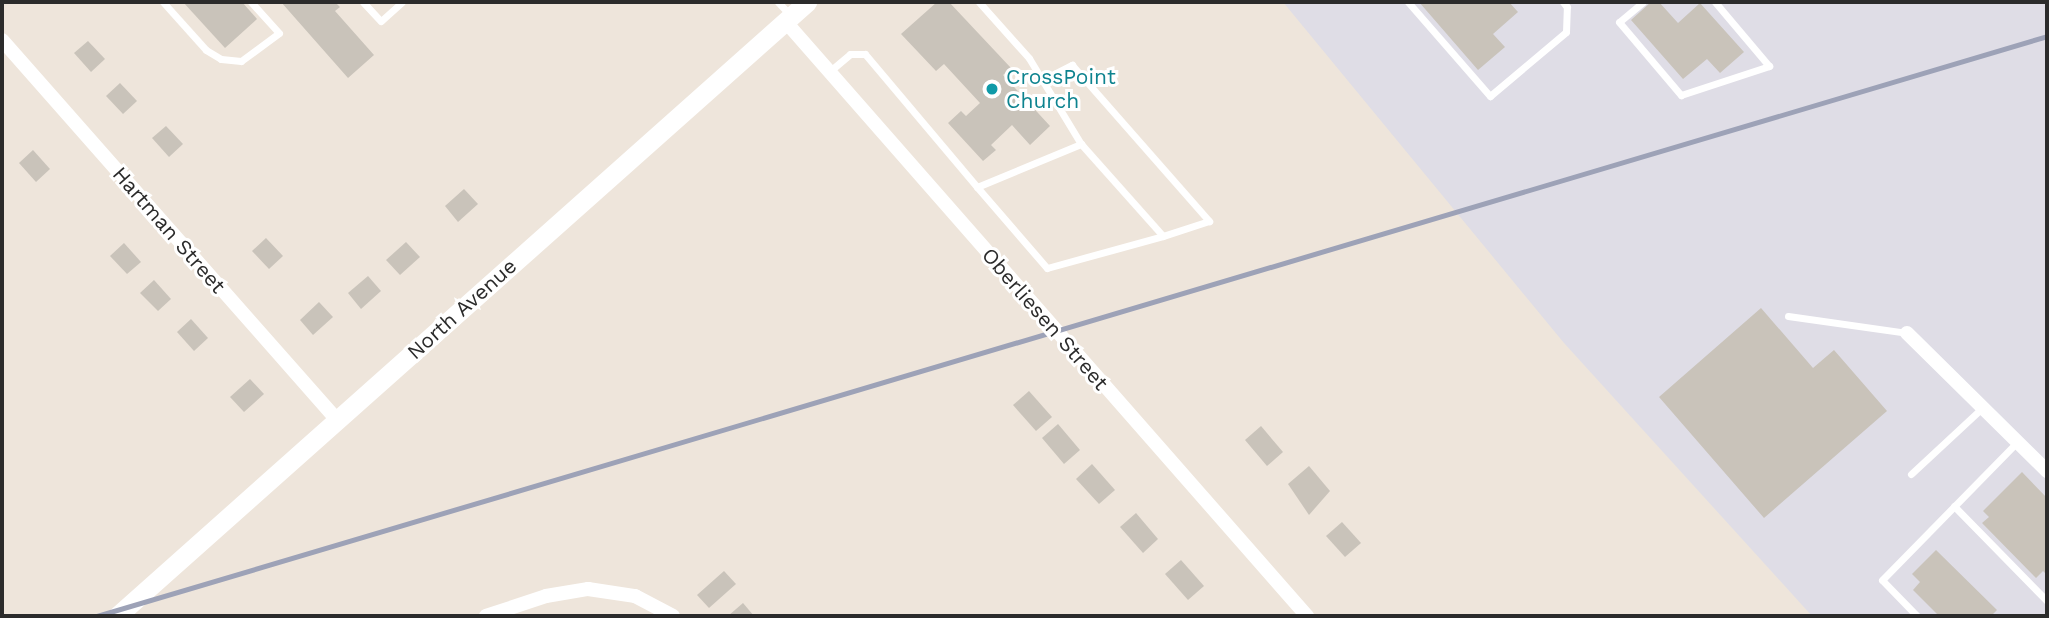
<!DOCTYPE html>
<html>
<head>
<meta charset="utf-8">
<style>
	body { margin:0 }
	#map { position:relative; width:2049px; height:618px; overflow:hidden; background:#eee5db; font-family:"Work Sans",sans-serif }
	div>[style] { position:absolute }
	.industrial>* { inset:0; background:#dfdde6 }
	.building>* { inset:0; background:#c9c3ba }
	.lane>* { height:7px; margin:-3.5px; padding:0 3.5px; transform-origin:3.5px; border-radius:3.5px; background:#fff }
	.street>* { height:14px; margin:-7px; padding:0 7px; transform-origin:7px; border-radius:7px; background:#fff }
	.secondary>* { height:19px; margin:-9.5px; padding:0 9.5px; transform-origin:9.5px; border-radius:9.5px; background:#fff }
	.rail>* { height:4.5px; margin:-2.25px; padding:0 2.25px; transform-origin:2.25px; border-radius:2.25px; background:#9da2b7 }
	.dots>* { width:19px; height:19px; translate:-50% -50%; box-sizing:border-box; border:4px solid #fff; border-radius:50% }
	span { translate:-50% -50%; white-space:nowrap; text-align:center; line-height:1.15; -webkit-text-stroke:6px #fff; paint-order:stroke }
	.culture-label { font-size:21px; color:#0d838f }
	.left { translate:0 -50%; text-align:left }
	.street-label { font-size:21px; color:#2b2b2b }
	.frame { position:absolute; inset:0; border:4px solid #2b2b2b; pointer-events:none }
</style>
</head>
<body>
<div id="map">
	<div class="industrial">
		<i style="clip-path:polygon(1283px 2px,2047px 2px,2047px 616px,1812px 616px,1564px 343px)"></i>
	</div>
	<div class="building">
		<i style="clip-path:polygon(183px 2px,242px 2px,257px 19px,225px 48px)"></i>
		<i style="clip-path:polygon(281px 2px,335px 2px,340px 7px,335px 11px,374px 55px,348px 78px)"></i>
		<i style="clip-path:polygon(937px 2px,949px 2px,1011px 68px,1003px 75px,1050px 126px,1030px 145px,1012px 125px,991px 145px,996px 150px,983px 161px,948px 123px,961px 111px,966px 116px,980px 103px,944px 64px,936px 71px,901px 34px)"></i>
		<i style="clip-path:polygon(1419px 2px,1509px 2px,1518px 12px,1493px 34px,1505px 47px,1478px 70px)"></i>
		<i style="clip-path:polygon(1651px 2px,1659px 2px,1678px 23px,1700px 3px,1744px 52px,1720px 73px,1707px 59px,1683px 79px,1631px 20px)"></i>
		<i style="clip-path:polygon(88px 41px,105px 59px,91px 72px,74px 53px)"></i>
		<i style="clip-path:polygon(120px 83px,137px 101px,123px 114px,106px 96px)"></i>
		<i style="clip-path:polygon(166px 126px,183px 144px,169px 157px,152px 138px)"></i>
		<i style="clip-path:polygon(33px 150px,50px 169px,36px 182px,19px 163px)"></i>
		<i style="clip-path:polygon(464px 189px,478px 204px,458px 222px,445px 206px)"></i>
		<i style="clip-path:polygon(266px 238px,283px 256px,269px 269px,252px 251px)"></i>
		<i style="clip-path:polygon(406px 242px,420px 257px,400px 275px,386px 260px)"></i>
		<i style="clip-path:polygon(124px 243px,141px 262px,127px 274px,110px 256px)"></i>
		<i style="clip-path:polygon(368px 276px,381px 291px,361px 309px,348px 293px)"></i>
		<i style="clip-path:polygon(154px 280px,171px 299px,158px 311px,140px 293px)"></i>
		<i style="clip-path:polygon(319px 302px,333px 317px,313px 335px,300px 320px)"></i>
		<i style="clip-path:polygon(1761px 308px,1813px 368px,1834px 350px,1887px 411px,1764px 518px,1659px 397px)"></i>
		<i style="clip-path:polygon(191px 319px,208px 338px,194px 351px,177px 332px)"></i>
		<i style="clip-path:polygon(250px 379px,264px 394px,244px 412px,230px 397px)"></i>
		<i style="clip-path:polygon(1029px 391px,1052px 417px,1036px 431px,1013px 405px)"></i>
		<i style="clip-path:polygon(1058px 424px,1080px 450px,1064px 464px,1042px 438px)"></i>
		<i style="clip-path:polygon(1261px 426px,1283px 452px,1267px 466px,1245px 440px)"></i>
		<i style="clip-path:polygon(1092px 464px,1115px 490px,1099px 504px,1076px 479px)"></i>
		<i style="clip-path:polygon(1309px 466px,1330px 491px,1309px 515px,1288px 484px)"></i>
		<i style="clip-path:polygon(2022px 472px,2047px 498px,2047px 575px,2043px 571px,2036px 578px,1982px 523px,1989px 517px,1983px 511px)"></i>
		<i style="clip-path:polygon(1136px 513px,1158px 539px,1143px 553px,1120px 527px)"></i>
		<i style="clip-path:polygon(1342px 522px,1361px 543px,1345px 557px,1326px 536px)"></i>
		<i style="clip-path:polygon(1936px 550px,1997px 610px,1991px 616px,1939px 616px,1913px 590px,1920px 582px,1912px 574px)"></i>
		<i style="clip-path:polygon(1181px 560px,1204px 586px,1188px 600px,1165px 574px)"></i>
		<i style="clip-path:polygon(724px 571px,736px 584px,709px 608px,697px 595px)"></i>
		<i style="clip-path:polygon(743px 603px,754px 616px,728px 616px)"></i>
	</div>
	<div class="lane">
		<i style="left:163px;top:2px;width:64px;rotate:48.1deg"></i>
		<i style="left:206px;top:50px;width:17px;rotate:31deg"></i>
		<i style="left:221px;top:59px;width:20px;rotate:6deg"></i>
		<i style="left:241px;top:61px;width:47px;rotate:-36.4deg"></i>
		<i style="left:279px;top:33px;width:42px;rotate:-132.1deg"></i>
		<i style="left:363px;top:2px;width:26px;rotate:47deg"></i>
		<i style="left:381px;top:21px;width:28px;rotate:-42deg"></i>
		<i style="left:778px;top:2px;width:18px;rotate:47deg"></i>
		<i style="left:1408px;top:2px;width:125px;rotate:48.9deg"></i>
		<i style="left:1490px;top:96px;width:99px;rotate:-40.1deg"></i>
		<i style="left:1566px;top:32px;width:25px;rotate:-88deg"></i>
		<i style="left:1567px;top:7px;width:6px;rotate:-129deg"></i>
		<i style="left:1643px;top:2px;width:31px;rotate:140deg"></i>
		<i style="left:1619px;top:22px;width:96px;rotate:49.7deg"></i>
		<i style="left:1681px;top:95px;width:93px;rotate:-18.2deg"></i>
		<i style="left:1769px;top:66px;width:84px;rotate:-130.2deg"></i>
		<i style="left:830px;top:71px;width:26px;rotate:-40deg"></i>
		<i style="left:850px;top:54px;width:15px"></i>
		<i style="left:865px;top:54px;width:174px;rotate:49.9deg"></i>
		<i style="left:977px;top:187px;width:113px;rotate:-22.5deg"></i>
		<i style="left:1081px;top:144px;width:100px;rotate:-121.2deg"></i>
		<i style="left:1029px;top:58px;width:75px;rotate:-131.8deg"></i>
		<i style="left:1042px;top:80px;width:34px;rotate:-27deg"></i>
		<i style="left:1072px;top:65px;width:208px;rotate:48.7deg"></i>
		<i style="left:1209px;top:221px;width:48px;rotate:161.9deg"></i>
		<i style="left:977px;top:187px;width:107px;rotate:49.2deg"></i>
		<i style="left:1047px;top:268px;width:120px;rotate:-15.4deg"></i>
		<i style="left:1163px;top:236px;width:123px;rotate:-131.7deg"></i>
		<i style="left:1788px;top:316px;width:120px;rotate:8.1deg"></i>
		<i style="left:1911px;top:474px;width:97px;rotate:-42.9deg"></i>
		<i style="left:1954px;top:506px;width:133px;rotate:45.6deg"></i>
		<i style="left:1917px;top:616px;width:50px;rotate:-134.2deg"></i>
		<i style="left:1882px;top:580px;width:193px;rotate:-45.6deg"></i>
	</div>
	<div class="street">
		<i style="left:785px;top:21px;width:792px;rotate:48.74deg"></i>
		<i style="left:2px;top:40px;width:508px;rotate:48.59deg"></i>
		<i style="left:1907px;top:333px;width:197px;rotate:44.6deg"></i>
		<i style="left:486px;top:616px;width:63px;rotate:-18.4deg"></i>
		<i style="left:546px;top:596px;width:43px;rotate:-9.5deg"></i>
		<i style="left:588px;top:589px;width:48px;rotate:8.5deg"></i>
		<i style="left:635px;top:596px;width:43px;rotate:27.8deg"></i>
	</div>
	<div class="secondary">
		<i style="left:117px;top:616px;width:924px;rotate:-41.66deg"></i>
	</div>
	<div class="rail">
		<i style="left:97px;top:616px;width:2034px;rotate:-16.56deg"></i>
	</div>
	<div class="dots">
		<i style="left:992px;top:89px;background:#0f9aa8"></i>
	</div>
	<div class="culture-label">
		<span class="left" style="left:1006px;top:89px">CrossPoint<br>Church</span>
	</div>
	<div class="street-label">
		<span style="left:169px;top:230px;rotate:49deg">Hartman Street</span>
		<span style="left:462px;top:309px;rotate:-42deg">North Avenue</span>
		<span style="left:1045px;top:319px;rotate:49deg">Oberliesen Street</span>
	</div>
	<div class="frame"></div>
</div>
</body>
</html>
